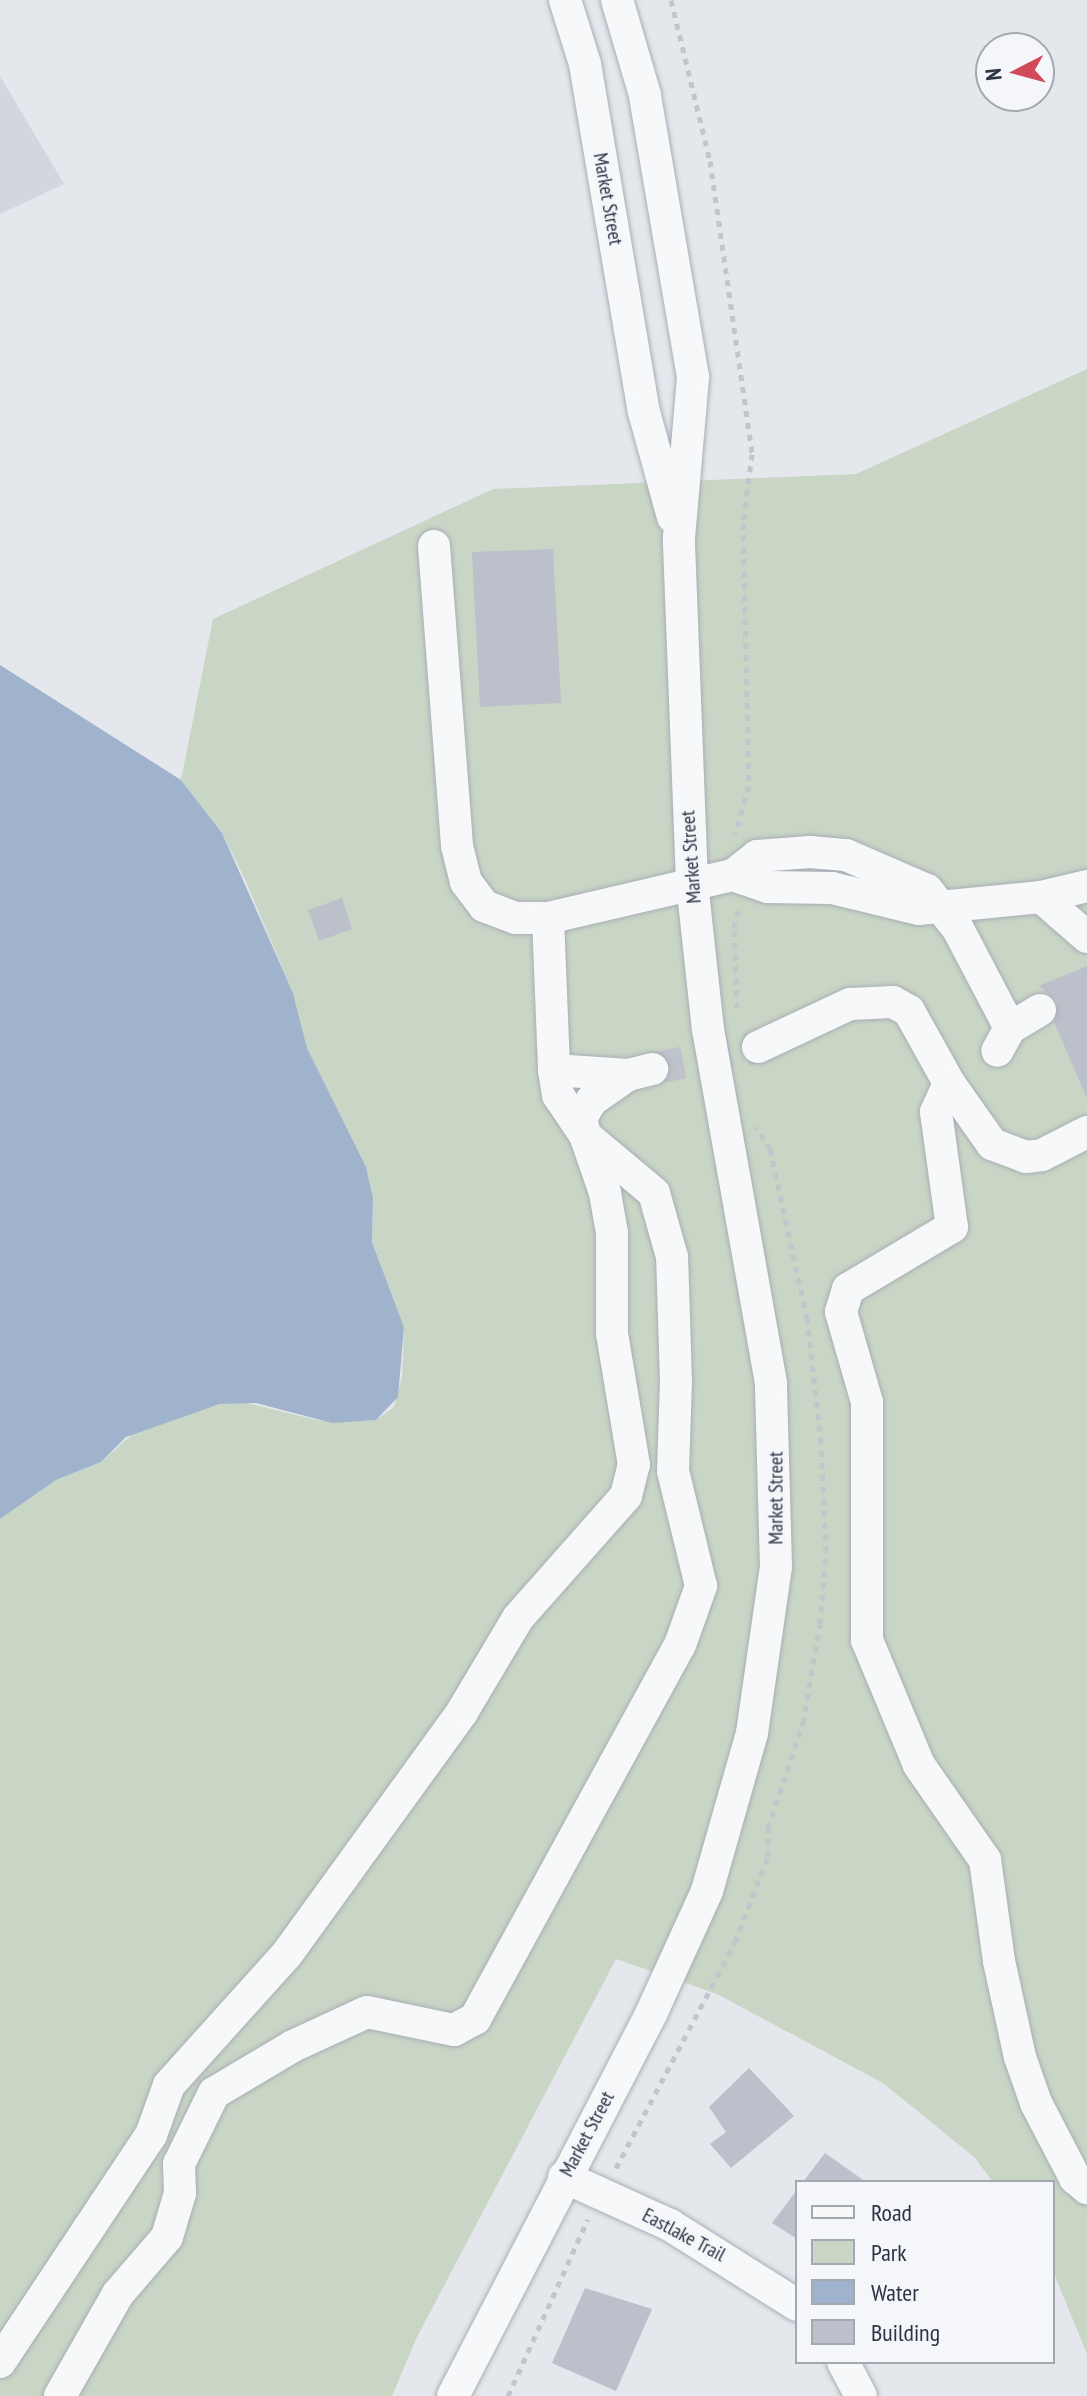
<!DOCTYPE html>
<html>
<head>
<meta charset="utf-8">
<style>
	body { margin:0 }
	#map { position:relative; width:1087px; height:2396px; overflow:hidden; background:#e4e7ec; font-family:"PT Sans Narrow",sans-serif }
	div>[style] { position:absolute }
	.built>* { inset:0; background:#d2d6de }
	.green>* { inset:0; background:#c9d6c5 }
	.water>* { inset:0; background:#9fb4cc }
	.building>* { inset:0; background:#bbc0ca }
	.minor-tunnel>* { height:32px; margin-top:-16px; transform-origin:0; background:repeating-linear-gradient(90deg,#bfc3cb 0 32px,transparent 0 48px) }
	.path>* { height:5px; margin-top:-2.5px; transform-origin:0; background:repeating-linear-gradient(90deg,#c2c5cb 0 6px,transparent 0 12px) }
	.roads { filter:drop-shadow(0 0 2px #a9aeb7) drop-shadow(0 0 2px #a9aeb7) }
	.minor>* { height:32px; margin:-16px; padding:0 16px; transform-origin:16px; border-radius:16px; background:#f7f8fa }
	span { translate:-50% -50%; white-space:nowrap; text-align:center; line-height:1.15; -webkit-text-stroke:6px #f4f6f9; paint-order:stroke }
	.street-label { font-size:20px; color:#2b3445 }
	.legend { position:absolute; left:795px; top:2180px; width:260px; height:184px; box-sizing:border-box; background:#f4f6f9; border:2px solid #a4a8b1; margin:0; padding:10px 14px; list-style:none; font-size:24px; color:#2b3445 }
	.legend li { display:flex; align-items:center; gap:16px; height:40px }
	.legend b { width:40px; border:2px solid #a4a8b1 }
	.north { position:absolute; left:975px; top:32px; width:80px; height:80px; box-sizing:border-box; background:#f4f6f9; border:2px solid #a4a8b1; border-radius:50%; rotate:264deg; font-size:22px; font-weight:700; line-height:32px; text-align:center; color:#2b3445 }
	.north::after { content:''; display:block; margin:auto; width:28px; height:36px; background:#d1495b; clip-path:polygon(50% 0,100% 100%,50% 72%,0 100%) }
</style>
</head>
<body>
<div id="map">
	<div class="built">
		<i style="clip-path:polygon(0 76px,64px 184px,0 214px)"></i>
	</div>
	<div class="green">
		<i style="clip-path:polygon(1087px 369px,1087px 2354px,1053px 2271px,1053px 2182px,993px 2182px,974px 2157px,883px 2083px,717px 1994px,616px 1959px,417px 2337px,392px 2396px,0 2396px,0 1519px,56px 1480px,101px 1462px,135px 1432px,221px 1404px,243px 1402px,321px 1421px,376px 1420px,394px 1407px,402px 1377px,404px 1327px,372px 1241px,373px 1198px,366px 1168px,307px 1048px,293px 993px,243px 875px,222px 833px,181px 780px,213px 619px,493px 489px,856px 474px)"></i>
	</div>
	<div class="water">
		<i style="clip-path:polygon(0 665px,181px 780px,222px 833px,293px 993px,307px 1048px,366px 1167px,373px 1198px,372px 1242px,404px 1327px,398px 1397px,376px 1420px,332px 1423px,256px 1403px,220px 1404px,126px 1437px,101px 1462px,56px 1480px,0 1519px)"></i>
	</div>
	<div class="building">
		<i style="clip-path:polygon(553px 549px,561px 703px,480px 707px,472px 552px)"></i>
		<i style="clip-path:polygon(342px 898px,352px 929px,319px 941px,308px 910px)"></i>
		<i style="clip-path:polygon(1087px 966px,1087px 1098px,1054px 1022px,1057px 1001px,1039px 986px)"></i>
		<i style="clip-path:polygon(749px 2068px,794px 2116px,731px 2168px,710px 2144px,726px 2132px,709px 2107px)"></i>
		<i style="clip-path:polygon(825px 2153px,866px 2182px,803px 2182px)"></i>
		<i style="clip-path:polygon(797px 2190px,797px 2239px,772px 2223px)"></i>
		<i style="clip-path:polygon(585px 2288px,652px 2309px,616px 2391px,552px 2363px)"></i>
	</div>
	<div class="minor-tunnel">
		<i style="left:652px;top:1069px;width:108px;rotate:-11.7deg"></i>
	</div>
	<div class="path">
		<i style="left:671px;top:0;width:166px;rotate:76.4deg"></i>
		<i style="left:710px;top:161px;width:296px;rotate:81.8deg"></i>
		<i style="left:752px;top:454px;width:70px;rotate:97.4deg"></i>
		<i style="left:743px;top:523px;width:263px;rotate:88.7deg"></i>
		<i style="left:749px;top:786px;width:50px;rotate:106.3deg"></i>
		<i style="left:737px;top:1008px;width:80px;rotate:-92.1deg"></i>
		<i style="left:734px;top:928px;width:22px;rotate:-77deg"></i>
		<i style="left:616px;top:2168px;width:255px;rotate:-62.2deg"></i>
		<i style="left:735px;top:1942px;width:92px;rotate:-69deg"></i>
		<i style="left:768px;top:1856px;width:28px;rotate:-90deg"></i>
		<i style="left:768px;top:1828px;width:111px;rotate:-71.6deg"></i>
		<i style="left:803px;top:1723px;width:100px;rotate:-80.3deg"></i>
		<i style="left:820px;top:1624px;width:72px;rotate:-85.2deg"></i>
		<i style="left:826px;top:1552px;width:109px;rotate:-92.6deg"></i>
		<i style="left:821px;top:1443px;width:125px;rotate:-96.4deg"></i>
		<i style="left:807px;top:1319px;width:174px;rotate:-102.3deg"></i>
		<i style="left:770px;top:1149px;width:26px;rotate:-122deg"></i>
		<i style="left:508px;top:2396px;width:194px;rotate:-65.7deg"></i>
	</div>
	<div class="roads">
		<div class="minor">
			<i style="left:565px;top:0;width:67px;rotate:72.6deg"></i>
			<i style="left:585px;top:64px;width:353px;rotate:80.4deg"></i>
			<i style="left:644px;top:412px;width:109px;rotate:74.6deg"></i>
			<i style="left:434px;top:546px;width:301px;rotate:85.6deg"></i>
			<i style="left:457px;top:846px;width:37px;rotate:76deg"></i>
			<i style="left:466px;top:882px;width:30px;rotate:53deg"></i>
			<i style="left:484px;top:906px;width:34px;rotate:21deg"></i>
			<i style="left:516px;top:918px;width:32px"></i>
			<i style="left:548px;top:918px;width:190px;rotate:-13.1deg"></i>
			<i style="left:733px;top:875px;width:37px;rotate:19deg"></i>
			<i style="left:768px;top:887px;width:64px;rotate:0.9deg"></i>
			<i style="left:832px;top:888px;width:89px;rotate:13.6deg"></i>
			<i style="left:919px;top:909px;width:123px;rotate:-5.6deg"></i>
			<i style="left:1041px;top:897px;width:47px;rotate:-13.4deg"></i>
			<i style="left:733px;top:875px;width:31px;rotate:-38deg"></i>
			<i style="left:757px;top:856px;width:53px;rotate:-4.3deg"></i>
			<i style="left:810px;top:852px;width:36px;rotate:5deg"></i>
			<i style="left:846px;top:855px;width:88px;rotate:23.4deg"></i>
			<i style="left:927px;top:890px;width:50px;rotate:51.5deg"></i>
			<i style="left:958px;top:929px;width:112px;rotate:62.3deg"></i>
			<i style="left:1010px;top:1028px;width:26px;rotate:119deg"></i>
			<i style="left:1041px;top:897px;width:61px;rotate:41deg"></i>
			<i style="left:548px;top:918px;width:152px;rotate:87.7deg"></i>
			<i style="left:1010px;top:1028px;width:35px;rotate:-31deg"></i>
			<i style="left:758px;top:1047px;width:102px;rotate:-25.1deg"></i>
			<i style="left:850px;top:1004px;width:43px;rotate:-2.7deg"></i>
			<i style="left:893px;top:1002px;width:18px;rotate:29deg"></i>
			<i style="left:909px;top:1011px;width:82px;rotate:60.9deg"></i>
			<i style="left:949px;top:1083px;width:75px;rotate:54.8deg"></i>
			<i style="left:992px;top:1144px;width:36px;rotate:21deg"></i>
			<i style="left:1026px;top:1157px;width:16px;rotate:-7deg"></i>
			<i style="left:1042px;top:1155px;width:51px;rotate:-27.1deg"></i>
			<i style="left:949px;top:1083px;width:32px;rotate:114deg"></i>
			<i style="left:936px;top:1112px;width:116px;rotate:82.1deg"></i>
			<i style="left:952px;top:1227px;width:121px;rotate:149.2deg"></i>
			<i style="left:848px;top:1289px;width:24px;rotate:107deg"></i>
			<i style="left:841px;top:1312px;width:94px;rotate:73.9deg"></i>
			<i style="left:867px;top:1402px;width:238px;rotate:90deg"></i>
			<i style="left:867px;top:1640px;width:135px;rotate:67.4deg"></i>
			<i style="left:919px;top:1765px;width:116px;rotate:55.2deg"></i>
			<i style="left:985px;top:1860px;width:102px;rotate:82.1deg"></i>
			<i style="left:999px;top:1961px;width:98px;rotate:77.7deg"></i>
			<i style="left:1020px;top:2057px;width:49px;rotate:70.8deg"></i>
			<i style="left:1036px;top:2103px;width:85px;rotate:62.5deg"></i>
			<i style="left:1075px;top:2178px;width:16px;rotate:40deg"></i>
			<i style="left:564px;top:2177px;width:116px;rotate:24.4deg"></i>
			<i style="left:670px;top:2225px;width:150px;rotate:32.2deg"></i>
			<i style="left:0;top:2362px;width:273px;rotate:-56.4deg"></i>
			<i style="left:151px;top:2135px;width:53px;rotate:-70.2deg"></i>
			<i style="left:169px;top:2085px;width:176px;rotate:-48deg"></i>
			<i style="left:287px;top:1954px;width:299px;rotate:-54.1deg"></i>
			<i style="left:462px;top:1712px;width:109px;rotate:-59.2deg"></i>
			<i style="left:518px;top:1618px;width:163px;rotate:-48.5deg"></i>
			<i style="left:626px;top:1496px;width:32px;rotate:-76deg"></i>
			<i style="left:634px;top:1465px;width:133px;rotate:-99.5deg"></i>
			<i style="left:612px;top:1334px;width:101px;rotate:-90deg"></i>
			<i style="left:612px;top:1233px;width:41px;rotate:-99.9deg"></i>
			<i style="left:605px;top:1193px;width:61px;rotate:-109deg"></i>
			<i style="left:585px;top:1135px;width:48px;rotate:-124deg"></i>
			<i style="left:558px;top:1095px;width:25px;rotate:-99deg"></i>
			<i style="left:554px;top:1070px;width:74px;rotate:3.9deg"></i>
			<i style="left:628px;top:1075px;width:25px;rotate:-14deg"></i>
			<i style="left:843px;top:2362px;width:38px;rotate:62deg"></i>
			<i style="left:60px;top:2396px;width:117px;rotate:-60.4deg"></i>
			<i style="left:118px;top:2294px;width:75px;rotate:-49.3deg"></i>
			<i style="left:167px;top:2237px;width:46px;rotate:-73.5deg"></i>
			<i style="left:180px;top:2193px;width:29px;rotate:-92deg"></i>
			<i style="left:179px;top:2164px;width:79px;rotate:-63.8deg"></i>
			<i style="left:214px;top:2093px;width:92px;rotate:-30.7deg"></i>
			<i style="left:293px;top:2046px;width:81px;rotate:-24.7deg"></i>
			<i style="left:367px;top:2012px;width:89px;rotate:11.7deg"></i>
			<i style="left:454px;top:2030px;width:24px;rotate:-28deg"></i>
			<i style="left:475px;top:2019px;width:426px;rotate:-61.3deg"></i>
			<i style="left:680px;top:1645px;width:63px;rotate:-70.4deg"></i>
			<i style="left:701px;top:1586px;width:118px;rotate:-103.7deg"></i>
			<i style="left:673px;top:1471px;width:89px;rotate:-88.1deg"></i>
			<i style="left:676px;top:1382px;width:125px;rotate:-91.8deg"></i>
			<i style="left:672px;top:1257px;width:66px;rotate:-105.7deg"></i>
			<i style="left:654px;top:1193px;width:90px;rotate:-140deg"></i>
			<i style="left:585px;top:1135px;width:17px;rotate:-103deg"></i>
			<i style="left:581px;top:1118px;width:21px;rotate:-59deg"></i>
			<i style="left:592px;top:1100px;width:44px;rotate:-34.8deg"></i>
			<i style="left:453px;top:2396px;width:430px;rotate:-62.6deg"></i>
			<i style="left:651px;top:2014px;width:135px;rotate:-65.5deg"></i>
			<i style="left:707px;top:1891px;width:164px;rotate:-74.1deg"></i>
			<i style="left:752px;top:1733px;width:168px;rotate:-81.8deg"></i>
			<i style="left:776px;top:1567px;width:184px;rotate:-91.6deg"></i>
			<i style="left:771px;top:1383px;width:359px;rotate:-100.1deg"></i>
			<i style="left:708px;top:1030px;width:149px;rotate:-96.2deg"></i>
			<i style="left:692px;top:882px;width:344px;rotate:-92.2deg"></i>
			<i style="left:679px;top:538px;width:162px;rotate:-85deg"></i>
			<i style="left:693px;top:377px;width:286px;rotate:-99.7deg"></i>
			<i style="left:645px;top:95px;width:99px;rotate:-106.4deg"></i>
		</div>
	</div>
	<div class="street-label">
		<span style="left:608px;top:199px;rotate:80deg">Market Street</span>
		<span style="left:691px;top:857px;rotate:-94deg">Market Street</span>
		<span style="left:776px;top:1498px;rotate:-90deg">Market Street</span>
		<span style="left:587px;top:2134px;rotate:-62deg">Market Street</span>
		<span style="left:684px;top:2235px;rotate:28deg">Eastlake Trail</span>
	</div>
	<ul class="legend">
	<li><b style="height:10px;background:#f7f8fa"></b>Road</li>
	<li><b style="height:22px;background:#c9d6c5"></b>Park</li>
	<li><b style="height:22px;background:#9fb4cc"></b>Water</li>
	<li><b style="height:22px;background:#bbc0ca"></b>Building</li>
	</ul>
	<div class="north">N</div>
</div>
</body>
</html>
